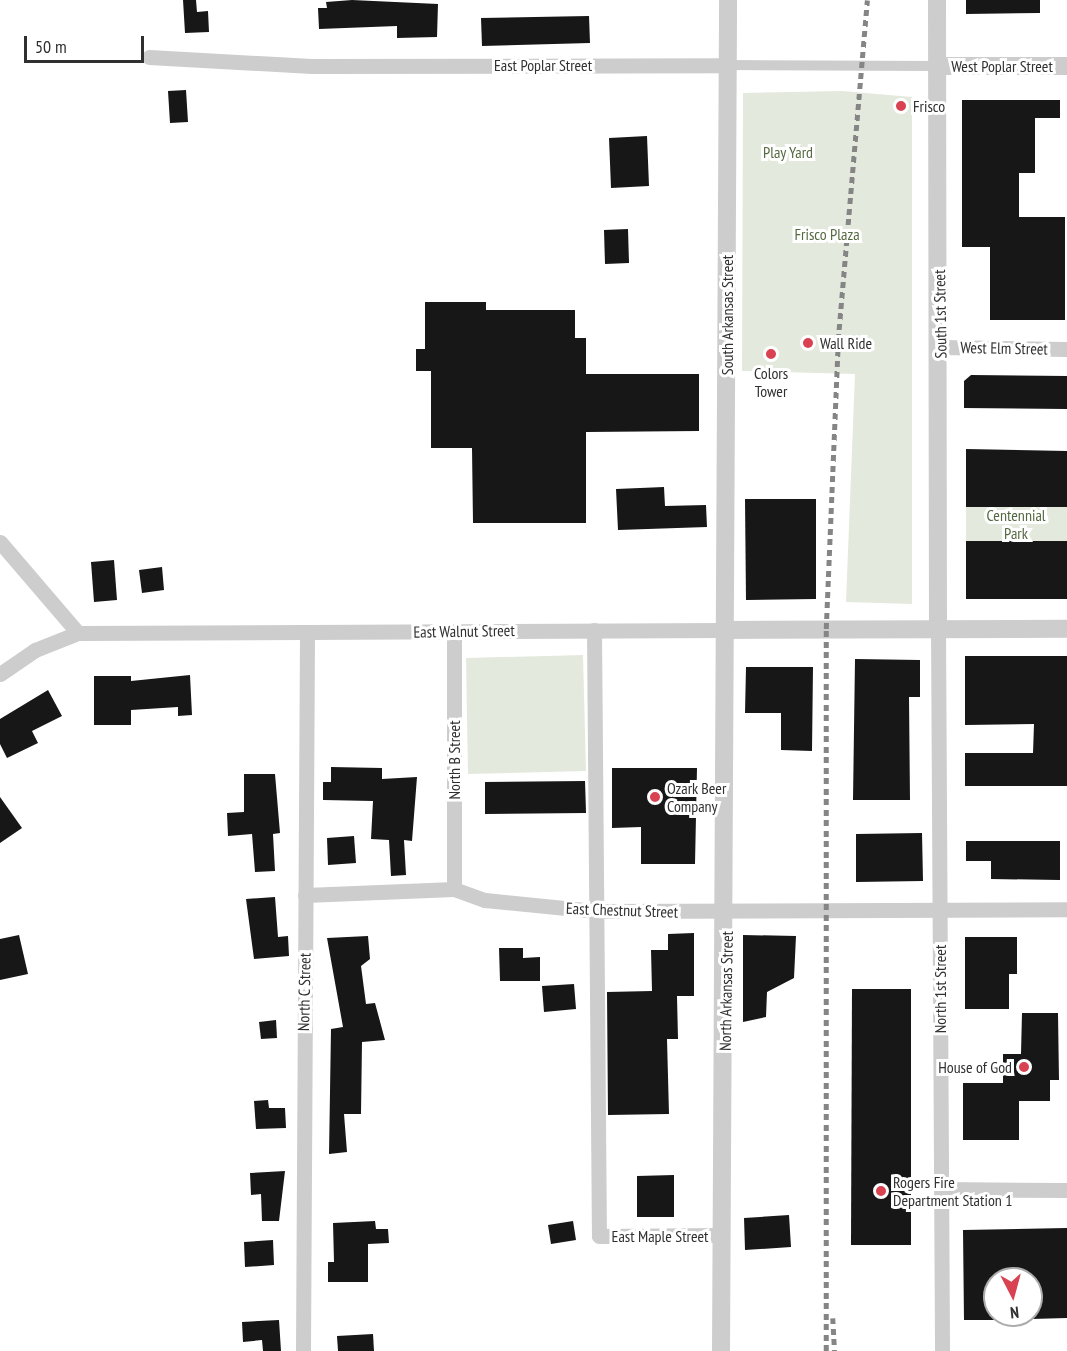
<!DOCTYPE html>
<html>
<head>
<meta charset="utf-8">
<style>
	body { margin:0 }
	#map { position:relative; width:1067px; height:1351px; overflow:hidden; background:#fff; font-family:"PT Sans Narrow",sans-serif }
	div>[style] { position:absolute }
	.green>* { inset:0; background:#e4e9dd }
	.building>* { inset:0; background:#171717 }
	.pedestrian>* { height:10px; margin:-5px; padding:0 5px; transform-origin:5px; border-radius:5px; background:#cdcdcd }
	.minor>* { height:15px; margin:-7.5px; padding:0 7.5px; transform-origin:7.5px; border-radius:7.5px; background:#cdcdcd }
	.tertiary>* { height:18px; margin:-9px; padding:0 9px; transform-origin:9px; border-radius:9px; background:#cdcdcd }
	.rail>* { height:4.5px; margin-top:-2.25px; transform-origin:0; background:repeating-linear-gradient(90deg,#858585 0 6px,transparent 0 10.5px) }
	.dots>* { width:16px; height:16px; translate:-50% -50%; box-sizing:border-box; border:3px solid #fff; border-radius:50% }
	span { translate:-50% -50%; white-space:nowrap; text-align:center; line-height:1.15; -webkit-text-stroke:6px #fff; paint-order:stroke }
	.street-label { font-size:16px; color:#303030 }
	.poi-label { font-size:16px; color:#303030 }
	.left { translate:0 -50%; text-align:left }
	.right { translate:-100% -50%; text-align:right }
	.park-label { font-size:16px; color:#556941 }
	.north { position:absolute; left:983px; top:1267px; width:60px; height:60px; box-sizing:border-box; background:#fff; border:2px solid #acacac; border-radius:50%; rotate:174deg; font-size:16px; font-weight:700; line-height:24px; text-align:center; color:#303030 }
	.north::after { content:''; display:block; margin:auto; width:21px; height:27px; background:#d84251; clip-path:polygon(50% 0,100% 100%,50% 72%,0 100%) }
	.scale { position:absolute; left:24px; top:36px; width:120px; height:27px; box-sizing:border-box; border:3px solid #303030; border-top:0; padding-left:8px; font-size:18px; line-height:21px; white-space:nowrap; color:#303030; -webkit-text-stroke:4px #fff; paint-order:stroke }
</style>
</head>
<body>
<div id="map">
	<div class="green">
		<i style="clip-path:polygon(842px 91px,912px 97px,912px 604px,846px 602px,855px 374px,742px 371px,743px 93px)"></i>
		<i style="clip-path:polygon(966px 507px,1067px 507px,1067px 541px,966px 541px)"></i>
		<i style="clip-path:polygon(583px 655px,586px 771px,468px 774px,466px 658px)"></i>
	</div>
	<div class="building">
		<i style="clip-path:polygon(183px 0,196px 0,197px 12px,208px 11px,209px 32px,185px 33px)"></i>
		<i style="clip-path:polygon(352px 0,438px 4px,437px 37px,397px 38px,397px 26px,319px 29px,318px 8px,327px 8px,326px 2px)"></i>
		<i style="clip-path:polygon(966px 0,1040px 0,1040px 13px,966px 14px)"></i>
		<i style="clip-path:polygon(589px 16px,590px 43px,482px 46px,481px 18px)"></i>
		<i style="clip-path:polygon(186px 90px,188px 122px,170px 123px,168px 91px)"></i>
		<i style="clip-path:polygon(962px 100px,1060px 100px,1060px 118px,1035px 118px,1035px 173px,1019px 173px,1019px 217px,1065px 217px,1065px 320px,990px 320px,990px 247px,962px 247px)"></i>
		<i style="clip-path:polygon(647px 136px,649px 186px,611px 188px,609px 138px)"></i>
		<i style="clip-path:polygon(628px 229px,629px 263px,605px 264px,604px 230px)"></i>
		<i style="clip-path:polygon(425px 302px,486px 302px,486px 310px,575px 310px,575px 338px,586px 338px,586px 374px,699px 374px,699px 431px,586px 432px,586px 523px,473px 523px,472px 448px,431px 448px,431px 371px,416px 371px,416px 349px,425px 349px)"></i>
		<i style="clip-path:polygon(971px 375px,1067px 376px,1067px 409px,964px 408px,964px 381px)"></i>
		<i style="clip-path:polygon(966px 449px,1067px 451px,1067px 507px,966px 507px)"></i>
		<i style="clip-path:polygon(664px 487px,665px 506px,706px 505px,707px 527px,618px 530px,616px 489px)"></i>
		<i style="clip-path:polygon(745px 499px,816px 499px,816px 599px,746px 600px)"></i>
		<i style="clip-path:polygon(966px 541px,1067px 541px,1067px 599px,966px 599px)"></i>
		<i style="clip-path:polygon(114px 560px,117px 600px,94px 602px,91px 562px)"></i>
		<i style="clip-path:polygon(162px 567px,164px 590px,142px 593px,139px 570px)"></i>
		<i style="clip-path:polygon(965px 656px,1067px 656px,1067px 786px,965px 786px,965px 753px,1033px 753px,1034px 724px,965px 725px)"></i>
		<i style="clip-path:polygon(855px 659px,920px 660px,920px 697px,909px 697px,910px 800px,853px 800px)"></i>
		<i style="clip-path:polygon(746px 667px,813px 667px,812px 751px,781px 750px,781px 713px,745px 713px)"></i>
		<i style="clip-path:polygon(190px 675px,192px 715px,178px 716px,178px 707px,131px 710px,131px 725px,94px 725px,94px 676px,131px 676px,131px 681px)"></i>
		<i style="clip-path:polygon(48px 690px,62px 716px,32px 731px,38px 743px,7px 758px,0 744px,0 719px)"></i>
		<i style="clip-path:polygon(331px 767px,382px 768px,382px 779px,417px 777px,412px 841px,404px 840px,406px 875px,391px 876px,389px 840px,371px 839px,373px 801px,323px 800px,323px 782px,331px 782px)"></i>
		<i style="clip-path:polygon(612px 768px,697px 768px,695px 864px,641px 864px,641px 827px,612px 828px)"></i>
		<i style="clip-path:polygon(244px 774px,275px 774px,280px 833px,273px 834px,275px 871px,255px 872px,252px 834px,228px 836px,227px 813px,244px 812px)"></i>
		<i style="clip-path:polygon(585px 781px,586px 813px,485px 814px,485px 782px)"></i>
		<i style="clip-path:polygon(0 797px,22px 828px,0 843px)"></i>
		<i style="clip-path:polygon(922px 833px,923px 881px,856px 882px,856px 834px)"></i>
		<i style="clip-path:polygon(354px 836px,356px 863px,328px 865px,327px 838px)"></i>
		<i style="clip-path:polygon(966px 841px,1060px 841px,1060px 880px,991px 879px,991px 861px,966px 861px)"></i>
		<i style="clip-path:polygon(275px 897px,278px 937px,288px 936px,289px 956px,254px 959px,246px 899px)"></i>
		<i style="clip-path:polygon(694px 933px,694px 996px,677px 996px,678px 1039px,667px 1039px,669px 1114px,608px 1115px,607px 992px,652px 991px,651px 950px,668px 950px,668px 934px)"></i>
		<i style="clip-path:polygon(19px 935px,28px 974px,0 980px,0 939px)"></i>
		<i style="clip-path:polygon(743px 935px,796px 936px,794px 978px,767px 992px,766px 1017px,743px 1022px)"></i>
		<i style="clip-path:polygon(368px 936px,370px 959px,361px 966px,366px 1004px,375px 1003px,385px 1040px,362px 1042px,361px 1114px,344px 1114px,347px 1152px,329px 1154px,331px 1029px,343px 1027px,327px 938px)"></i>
		<i style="clip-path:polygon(965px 937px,1017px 937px,1017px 974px,1009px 974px,1009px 1009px,965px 1009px)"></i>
		<i style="clip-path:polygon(499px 948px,523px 948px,523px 958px,540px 957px,540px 981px,500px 981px)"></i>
		<i style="clip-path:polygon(574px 984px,576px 1009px,544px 1012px,542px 986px)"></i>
		<i style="clip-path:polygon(852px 989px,911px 989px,911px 1245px,851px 1245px)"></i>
		<i style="clip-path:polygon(1022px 1013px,1058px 1013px,1059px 1080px,1050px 1080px,1050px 1101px,1019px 1101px,1019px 1140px,963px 1140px,963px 1083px,1003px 1083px,1003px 1054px,1021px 1054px)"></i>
		<i style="clip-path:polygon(276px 1020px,277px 1038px,261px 1039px,259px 1022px)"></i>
		<i style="clip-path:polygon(268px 1100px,269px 1108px,285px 1108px,286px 1128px,256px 1129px,254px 1101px)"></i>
		<i style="clip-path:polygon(285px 1171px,279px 1221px,262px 1221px,261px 1194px,251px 1195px,250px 1173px)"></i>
		<i style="clip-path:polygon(674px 1175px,674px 1217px,637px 1217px,637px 1176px)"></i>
		<i style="clip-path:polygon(789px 1215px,791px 1247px,745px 1250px,744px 1218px)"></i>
		<i style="clip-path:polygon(375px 1221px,376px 1229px,388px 1229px,389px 1243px,368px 1244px,368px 1282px,328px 1282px,328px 1262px,334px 1262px,333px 1223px)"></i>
		<i style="clip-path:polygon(573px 1221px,576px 1240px,551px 1244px,548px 1225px)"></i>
		<i style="clip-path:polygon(1067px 1228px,1067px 1318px,1031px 1319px,1031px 1279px,995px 1279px,995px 1320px,964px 1320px,963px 1230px)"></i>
		<i style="clip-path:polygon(273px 1240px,274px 1265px,245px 1267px,244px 1242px)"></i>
		<i style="clip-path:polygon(279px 1320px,281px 1351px,263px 1351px,262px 1340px,243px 1342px,242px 1322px)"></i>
		<i style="clip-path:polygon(373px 1334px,374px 1351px,338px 1351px,337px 1336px)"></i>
	</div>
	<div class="pedestrian">
		<i style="left:729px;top:65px;width:208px;rotate:0.3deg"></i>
	</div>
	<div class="minor">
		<i style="left:149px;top:57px;width:163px;rotate:3.2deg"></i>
		<i style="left:312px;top:66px;width:417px;rotate:-0.1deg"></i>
		<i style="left:940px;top:347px;width:127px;rotate:0.9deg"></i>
		<i style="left:0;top:542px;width:120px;rotate:49.4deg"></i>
		<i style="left:938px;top:628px;width:723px;rotate:89.68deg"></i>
		<i style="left:594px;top:630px;width:606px;rotate:89.53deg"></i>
		<i style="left:599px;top:1236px;width:122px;rotate:-0.5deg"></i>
		<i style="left:454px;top:631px;width:258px;rotate:90deg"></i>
		<i style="left:0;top:674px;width:42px;rotate:-34.4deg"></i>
		<i style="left:35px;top:650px;width:46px;rotate:-21.6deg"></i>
		<i style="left:78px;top:633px;width:648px;rotate:-0.27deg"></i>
		<i style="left:305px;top:895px;width:149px;rotate:-2.3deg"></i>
		<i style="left:454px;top:889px;width:33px;rotate:20deg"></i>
		<i style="left:485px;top:900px;width:112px;rotate:5.7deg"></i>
		<i style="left:596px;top:911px;width:471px;rotate:-0.2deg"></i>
		<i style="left:941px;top:1189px;width:126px;rotate:0.5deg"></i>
		<i style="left:303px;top:1351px;width:719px;rotate:-89.68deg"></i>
	</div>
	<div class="tertiary">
		<i style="left:937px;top:0;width:628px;rotate:89.91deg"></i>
		<i style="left:937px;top:66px;width:130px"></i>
		<i style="left:726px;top:630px;width:341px;rotate:-0.2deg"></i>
		<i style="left:721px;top:1351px;width:1351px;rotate:-89.7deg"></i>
	</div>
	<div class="rail">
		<i style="left:833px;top:1318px;width:33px;rotate:87deg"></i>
		<i style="left:826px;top:1351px;width:722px;rotate:-90deg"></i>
		<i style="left:826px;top:629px;width:289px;rotate:-87.6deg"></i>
		<i style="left:838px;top:340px;width:341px;rotate:-85.1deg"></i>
	</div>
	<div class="dots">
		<i style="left:901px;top:106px;background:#d84251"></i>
		<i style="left:808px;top:343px;background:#d84251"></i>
		<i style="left:771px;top:354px;background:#d84251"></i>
		<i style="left:655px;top:797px;background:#d84251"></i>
		<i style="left:1024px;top:1067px;background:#d84251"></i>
		<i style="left:881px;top:1191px;background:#d84251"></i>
	</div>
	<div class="street-label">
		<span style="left:543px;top:65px">East Poplar Street</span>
		<span style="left:1002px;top:66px">West Poplar Street</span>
		<span style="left:940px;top:314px;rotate:-91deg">South 1st Street</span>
		<span style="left:727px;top:315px;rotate:-90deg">South Arkansas Street</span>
		<span style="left:1004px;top:348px;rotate:1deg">West Elm Street</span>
		<span style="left:464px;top:631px;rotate:-1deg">East Walnut Street</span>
		<span style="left:454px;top:760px;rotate:-90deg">North B Street</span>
		<span style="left:622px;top:910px;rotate:2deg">East Chestnut Street</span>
		<span style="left:940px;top:989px;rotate:-90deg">North 1st Street</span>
		<span style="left:726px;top:991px;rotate:-89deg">North Arkansas Street</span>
		<span style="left:304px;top:992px;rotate:-89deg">North C Street</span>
		<span style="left:660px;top:1236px">East Maple Street</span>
	</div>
	<div class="poi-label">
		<span class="left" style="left:913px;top:106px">Frisco</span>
		<span class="left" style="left:820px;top:343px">Wall Ride</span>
		<span style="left:771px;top:382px">Colors<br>Tower</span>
		<span class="left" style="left:667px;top:797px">Ozark Beer<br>Company</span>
		<span class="right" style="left:1012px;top:1067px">House of God</span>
		<span class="left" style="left:893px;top:1191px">Rogers Fire<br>Department Station 1</span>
	</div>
	<div class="park-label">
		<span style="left:788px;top:152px">Play Yard</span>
		<span style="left:827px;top:234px">Frisco Plaza</span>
		<span style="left:1016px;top:524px">Centennial<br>Park</span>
	</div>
	<div class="north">N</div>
	<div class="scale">50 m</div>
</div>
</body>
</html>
